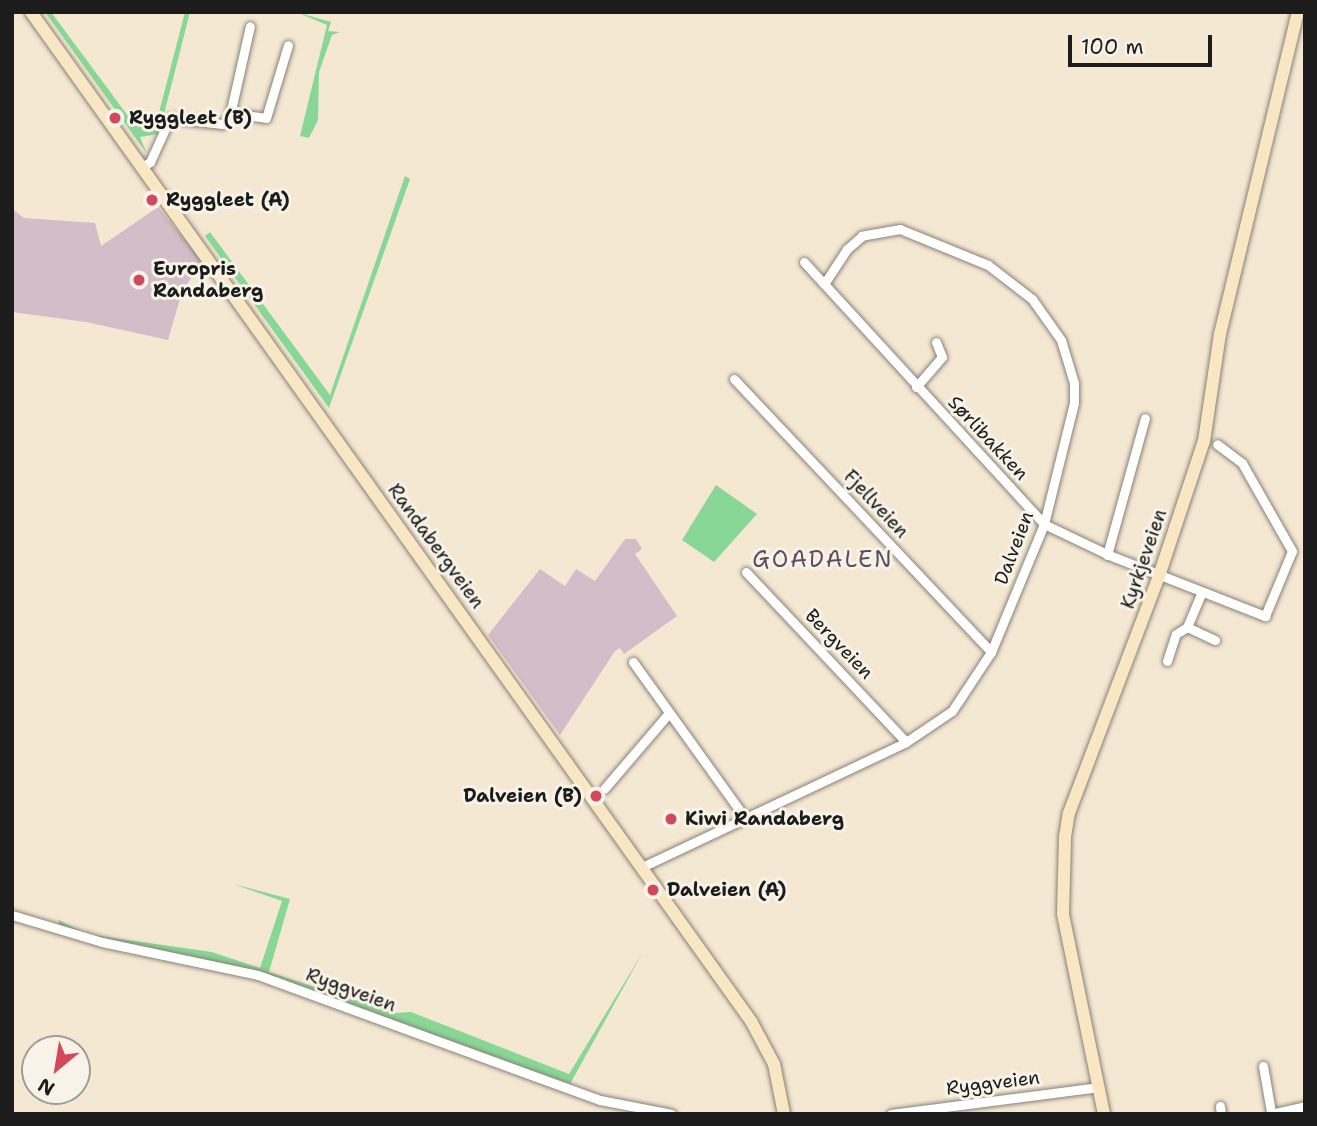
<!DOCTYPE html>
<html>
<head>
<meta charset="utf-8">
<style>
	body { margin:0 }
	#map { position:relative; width:1317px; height:1126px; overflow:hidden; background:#f5e8d3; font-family:"Shantell Sans",sans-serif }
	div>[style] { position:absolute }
	.industrial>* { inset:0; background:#d2bdc8 }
	.green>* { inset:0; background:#89d796 }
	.roads { filter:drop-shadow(0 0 2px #888278) drop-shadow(0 0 2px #888278) }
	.street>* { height:9px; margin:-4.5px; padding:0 4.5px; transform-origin:4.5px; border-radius:4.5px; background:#fff }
	.secondary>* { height:12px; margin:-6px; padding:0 6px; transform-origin:6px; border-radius:6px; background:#f9e7c3 }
	.dots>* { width:19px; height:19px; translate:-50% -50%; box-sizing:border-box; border:4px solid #f7f3e8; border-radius:50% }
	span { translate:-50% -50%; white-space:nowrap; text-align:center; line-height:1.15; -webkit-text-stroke:6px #f7f3e8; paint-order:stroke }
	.poi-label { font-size:19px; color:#1c1c1c; font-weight:700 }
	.left { translate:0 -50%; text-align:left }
	.right { translate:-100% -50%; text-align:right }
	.street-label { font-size:19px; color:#1c1c1c }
	.quarter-label { font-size:23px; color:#5e4d5c; letter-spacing:2px }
	.frame { position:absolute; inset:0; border:14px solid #1c1c1c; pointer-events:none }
	.north { position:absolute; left:21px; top:1035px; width:70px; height:70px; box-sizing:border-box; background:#f7f3e8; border:2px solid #9f9d96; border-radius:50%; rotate:210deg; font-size:19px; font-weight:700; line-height:28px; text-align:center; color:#1c1c1c }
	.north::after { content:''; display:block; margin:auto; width:24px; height:32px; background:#d1495b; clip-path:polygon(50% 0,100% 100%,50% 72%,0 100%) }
	.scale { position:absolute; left:1068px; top:35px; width:144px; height:32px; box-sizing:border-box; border:4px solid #1c1c1c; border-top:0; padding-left:9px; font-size:21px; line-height:24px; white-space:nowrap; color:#1c1c1c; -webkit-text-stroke:5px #f7f3e8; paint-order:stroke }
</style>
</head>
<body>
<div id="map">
	<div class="industrial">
		<i style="clip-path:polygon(158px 207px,202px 261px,182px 292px,168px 340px,86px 322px,12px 312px,12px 209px,24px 218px,95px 223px,101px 246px)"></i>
		<i style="clip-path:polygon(625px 539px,636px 539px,642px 549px,635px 554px,677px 616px,624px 654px,620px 648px,615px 651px,560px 735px,488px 635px,540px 569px,565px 586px,576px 569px,595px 581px)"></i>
	</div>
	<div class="green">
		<i style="clip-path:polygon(45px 12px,51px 12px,131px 120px,144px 127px,156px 124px,185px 12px,190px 12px,159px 134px,140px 137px,147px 154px)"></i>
		<i style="clip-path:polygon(296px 12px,331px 22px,328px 31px,340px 32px,332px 35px,319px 72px,318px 120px,309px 138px,300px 136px,327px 25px)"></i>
		<i style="clip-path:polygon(405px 176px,410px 179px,329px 408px,205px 236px,210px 232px,330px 395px)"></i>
		<i style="clip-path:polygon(716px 485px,757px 514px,714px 562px,682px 540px)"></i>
		<i style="clip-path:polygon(233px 884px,290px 899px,269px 972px,395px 1013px,411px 1012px,569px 1074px,643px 952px,570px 1084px,259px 972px,87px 935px,58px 926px,59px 920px,86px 934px,212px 952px,260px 968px,282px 901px)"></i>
	</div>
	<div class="roads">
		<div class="street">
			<i style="left:231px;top:113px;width:35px;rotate:8deg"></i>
			<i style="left:266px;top:118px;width:76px;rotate:-73.2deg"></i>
			<i style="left:141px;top:168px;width:11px;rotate:-34deg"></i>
			<i style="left:150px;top:162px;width:48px;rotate:-65.6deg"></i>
			<i style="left:170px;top:118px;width:53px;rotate:6.5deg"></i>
			<i style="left:223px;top:124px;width:8px;rotate:-40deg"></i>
			<i style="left:229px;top:119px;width:95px;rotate:-77.3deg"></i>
			<i style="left:804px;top:262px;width:355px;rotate:47.5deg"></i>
			<i style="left:1044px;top:524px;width:72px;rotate:25.5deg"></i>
			<i style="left:1109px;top:555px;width:168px;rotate:21.4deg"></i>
			<i style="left:1265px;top:616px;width:70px;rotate:-67.4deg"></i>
			<i style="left:1292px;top:551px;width:101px;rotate:-119.6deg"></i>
			<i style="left:1242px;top:463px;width:31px;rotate:-143deg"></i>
			<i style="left:734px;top:379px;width:375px;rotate:46.7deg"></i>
			<i style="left:916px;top:387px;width:40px;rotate:-49deg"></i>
			<i style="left:942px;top:357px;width:16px;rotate:-112deg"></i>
			<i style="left:1107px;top:555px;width:142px;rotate:-74.5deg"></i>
			<i style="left:746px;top:572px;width:233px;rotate:46.7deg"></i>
			<i style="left:1187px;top:627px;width:31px;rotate:25deg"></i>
			<i style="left:1167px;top:661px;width:28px;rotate:-72deg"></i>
			<i style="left:1176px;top:634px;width:13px;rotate:-32deg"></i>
			<i style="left:1187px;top:627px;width:38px;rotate:-67deg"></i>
			<i style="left:633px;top:662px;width:192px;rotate:54.3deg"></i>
			<i style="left:604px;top:789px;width:100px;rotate:-49.5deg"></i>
			<i style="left:642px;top:867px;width:292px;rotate:-25.3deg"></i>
			<i style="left:906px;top:742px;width:55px;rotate:-34deg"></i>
			<i style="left:952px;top:711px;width:71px;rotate:-56.5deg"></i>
			<i style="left:991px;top:652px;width:139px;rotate:-67.5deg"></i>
			<i style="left:1044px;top:524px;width:125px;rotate:-76.1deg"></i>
			<i style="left:1074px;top:403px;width:20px;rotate:-90deg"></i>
			<i style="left:1074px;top:383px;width:45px;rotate:-106.8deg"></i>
			<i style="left:1061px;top:340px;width:50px;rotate:-125.3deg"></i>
			<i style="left:1032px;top:299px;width:56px;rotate:-142.3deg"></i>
			<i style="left:988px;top:265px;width:95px;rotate:-157.8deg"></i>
			<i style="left:900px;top:229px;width:39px;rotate:170deg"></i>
			<i style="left:862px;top:236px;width:20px;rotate:139deg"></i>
			<i style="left:847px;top:249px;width:42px;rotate:123.3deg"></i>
			<i style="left:12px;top:915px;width:94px;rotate:16.7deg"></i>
			<i style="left:102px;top:942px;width:159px;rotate:11.9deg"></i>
			<i style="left:258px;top:975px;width:364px;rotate:20.1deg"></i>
			<i style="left:600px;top:1100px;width:73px;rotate:11deg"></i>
			<i style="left:1263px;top:1066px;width:47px;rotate:80.1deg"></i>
			<i style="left:1220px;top:1106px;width:8px;rotate:83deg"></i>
			<i style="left:891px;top:1114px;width:210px;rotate:-7.4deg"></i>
			<i style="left:1271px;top:1114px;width:35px;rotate:-13deg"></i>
		</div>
		<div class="secondary">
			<i style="left:31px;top:12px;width:1240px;rotate:54.49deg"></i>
			<i style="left:751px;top:1021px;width:49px;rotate:61.9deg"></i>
			<i style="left:774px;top:1064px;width:51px;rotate:78.7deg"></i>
			<i style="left:1104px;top:1114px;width:204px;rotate:-101.6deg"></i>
			<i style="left:1063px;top:914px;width:77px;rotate:-88.5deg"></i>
			<i style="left:1065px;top:837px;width:24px;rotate:-81deg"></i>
			<i style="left:1069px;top:813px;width:254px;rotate:-69.2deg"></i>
			<i style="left:1159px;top:576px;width:142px;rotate:-71.6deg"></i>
			<i style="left:1204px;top:441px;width:108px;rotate:-81.5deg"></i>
			<i style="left:1220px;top:334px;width:331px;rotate:-76.4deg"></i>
		</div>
	</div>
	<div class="dots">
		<i style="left:115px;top:118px;background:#d1495b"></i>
		<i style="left:152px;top:200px;background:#d1495b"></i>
		<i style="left:139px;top:280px;background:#d1495b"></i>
		<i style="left:596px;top:796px;background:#d1495b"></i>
		<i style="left:671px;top:819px;background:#d1495b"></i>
		<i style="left:653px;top:890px;background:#d1495b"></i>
	</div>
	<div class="poi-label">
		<span class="left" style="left:129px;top:118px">Ryggleet (B)</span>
		<span class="left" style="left:166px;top:200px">Ryggleet (A)</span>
		<span class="left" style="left:153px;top:280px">Europris<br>Randaberg</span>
		<span class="right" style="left:582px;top:796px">Dalveien (B)</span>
		<span class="left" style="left:685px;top:819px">Kiwi Randaberg</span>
		<span class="left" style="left:667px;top:890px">Dalveien (A)</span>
	</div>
	<div class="street-label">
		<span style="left:988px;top:438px;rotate:47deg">Sørlibakken</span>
		<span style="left:876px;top:504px;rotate:47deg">Fjellveien</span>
		<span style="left:436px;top:546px;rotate:54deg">Randabergveien</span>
		<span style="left:1014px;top:548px;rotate:-69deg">Dalveien</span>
		<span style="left:1144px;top:559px;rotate:-71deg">Kyrkjeveien</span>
		<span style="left:839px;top:644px;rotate:46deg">Bergveien</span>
		<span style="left:351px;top:990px;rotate:20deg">Ryggveien</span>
		<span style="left:993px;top:1083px;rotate:-7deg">Ryggveien</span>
	</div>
	<div class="quarter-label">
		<span style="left:823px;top:559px">GOADALEN</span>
	</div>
	<div class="frame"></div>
	<div class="north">N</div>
	<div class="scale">100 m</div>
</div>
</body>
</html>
